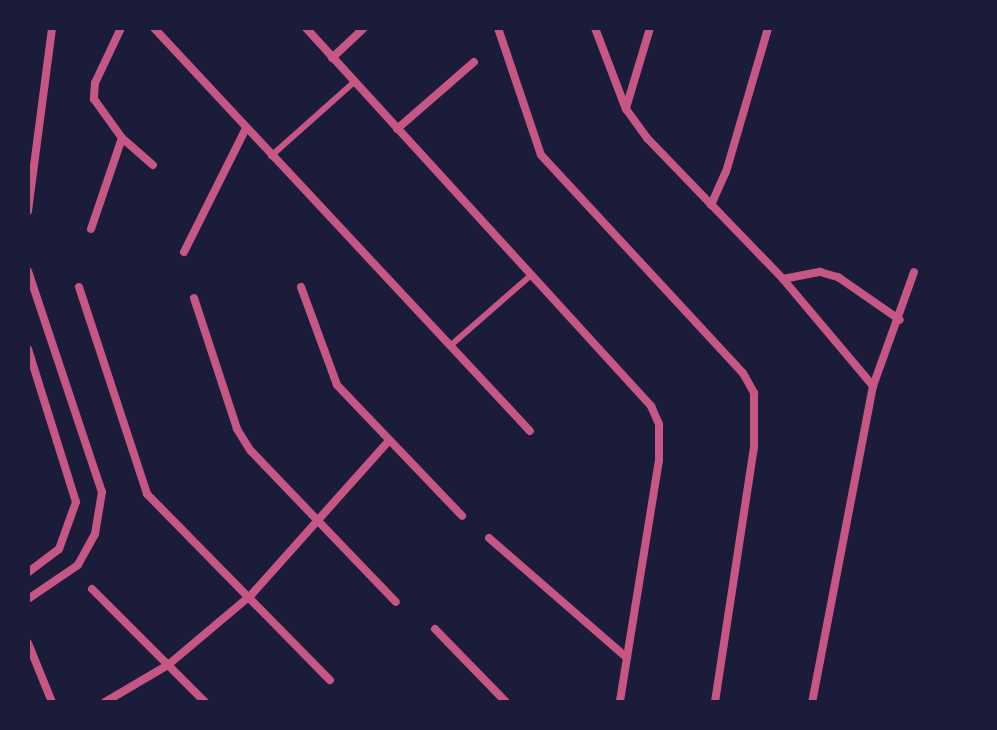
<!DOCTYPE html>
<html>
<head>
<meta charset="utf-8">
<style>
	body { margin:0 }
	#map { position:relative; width:997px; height:730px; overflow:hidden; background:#1b1b3a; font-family:Montserrat,sans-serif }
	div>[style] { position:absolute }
	.service>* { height:6px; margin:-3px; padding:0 3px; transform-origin:3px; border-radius:3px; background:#c65784 }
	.minor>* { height:8px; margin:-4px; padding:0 4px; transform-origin:4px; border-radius:4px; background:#c65784 }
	span { translate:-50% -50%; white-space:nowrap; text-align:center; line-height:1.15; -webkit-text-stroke:8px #1b1b3a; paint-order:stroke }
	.frame { position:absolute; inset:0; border:30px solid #1b1b3a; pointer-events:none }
</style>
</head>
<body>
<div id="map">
	<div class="service">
		<i style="left:271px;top:156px;width:111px;rotate:-41.7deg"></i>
		<i style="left:450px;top:346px;width:106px;rotate:-41.2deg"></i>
	</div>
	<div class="minor">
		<i style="left:121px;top:28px;width:61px;rotate:115.3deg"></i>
		<i style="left:95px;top:83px;width:16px;rotate:94deg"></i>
		<i style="left:94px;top:99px;width:48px;rotate:54.3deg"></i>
		<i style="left:122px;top:138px;width:41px;rotate:41.1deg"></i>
		<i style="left:154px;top:28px;width:551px;rotate:46.99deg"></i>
		<i style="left:306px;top:28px;width:512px;rotate:47.61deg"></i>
		<i style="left:651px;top:406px;width:20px;rotate:66deg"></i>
		<i style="left:659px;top:424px;width:36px;rotate:90deg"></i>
		<i style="left:659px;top:460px;width:245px;rotate:99.2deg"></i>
		<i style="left:498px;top:28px;width:134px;rotate:71.3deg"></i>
		<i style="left:541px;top:155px;width:297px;rotate:47.2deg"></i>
		<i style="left:743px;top:373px;width:23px;rotate:61deg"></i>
		<i style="left:754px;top:393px;width:54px;rotate:90deg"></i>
		<i style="left:754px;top:447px;width:258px;rotate:98.7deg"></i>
		<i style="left:595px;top:28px;width:87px;rotate:69.1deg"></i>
		<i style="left:626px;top:109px;width:36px;rotate:54deg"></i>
		<i style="left:647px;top:138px;width:196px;rotate:46deg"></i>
		<i style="left:783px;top:279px;width:140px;rotate:49.9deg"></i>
		<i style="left:873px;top:386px;width:322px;rotate:100.9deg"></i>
		<i style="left:332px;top:58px;width:44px;rotate:-43.2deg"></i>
		<i style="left:626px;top:108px;width:84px;rotate:-73.3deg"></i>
		<i style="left:397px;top:129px;width:102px;rotate:-41deg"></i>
		<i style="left:711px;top:205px;width:36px;rotate:-66deg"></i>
		<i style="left:726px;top:172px;width:150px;rotate:-73.7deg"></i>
		<i style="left:28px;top:211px;width:185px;rotate:-82.5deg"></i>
		<i style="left:91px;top:229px;width:96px;rotate:-71.2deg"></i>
		<i style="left:184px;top:252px;width:139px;rotate:-63.4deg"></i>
		<i style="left:28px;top:271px;width:233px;rotate:71.5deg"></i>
		<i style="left:102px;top:492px;width:43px;rotate:99.5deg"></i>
		<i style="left:95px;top:534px;width:35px;rotate:119deg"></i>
		<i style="left:78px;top:565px;width:60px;rotate:145.8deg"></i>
		<i style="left:783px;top:279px;width:38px;rotate:-11deg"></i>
		<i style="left:820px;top:272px;width:19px;rotate:16deg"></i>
		<i style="left:838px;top:277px;width:75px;rotate:34.7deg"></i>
		<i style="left:79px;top:287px;width:218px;rotate:71.8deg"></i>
		<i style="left:147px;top:494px;width:261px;rotate:45.5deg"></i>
		<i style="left:301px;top:287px;width:104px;rotate:69.8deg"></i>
		<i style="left:337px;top:385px;width:181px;rotate:46.3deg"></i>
		<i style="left:194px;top:298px;width:138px;rotate:71.8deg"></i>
		<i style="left:237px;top:429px;width:26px;rotate:58deg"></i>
		<i style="left:251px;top:451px;width:209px;rotate:46.2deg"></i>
		<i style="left:28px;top:349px;width:160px;rotate:72.6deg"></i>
		<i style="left:76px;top:502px;width:50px;rotate:109.9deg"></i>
		<i style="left:59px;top:549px;width:39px;rotate:143deg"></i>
		<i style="left:873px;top:386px;width:121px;rotate:-70.2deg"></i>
		<i style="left:489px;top:538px;width:183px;rotate:41deg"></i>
		<i style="left:92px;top:589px;width:160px;rotate:45deg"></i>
		<i style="left:435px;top:629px;width:102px;rotate:45.8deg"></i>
		<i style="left:28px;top:643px;width:64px;rotate:67.9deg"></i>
		<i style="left:105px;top:702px;width:73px;rotate:-30.4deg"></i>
		<i style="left:168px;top:665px;width:109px;rotate:-40.1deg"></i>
		<i style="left:251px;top:595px;width:205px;rotate:-48.2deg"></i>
	</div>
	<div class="frame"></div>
</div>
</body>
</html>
